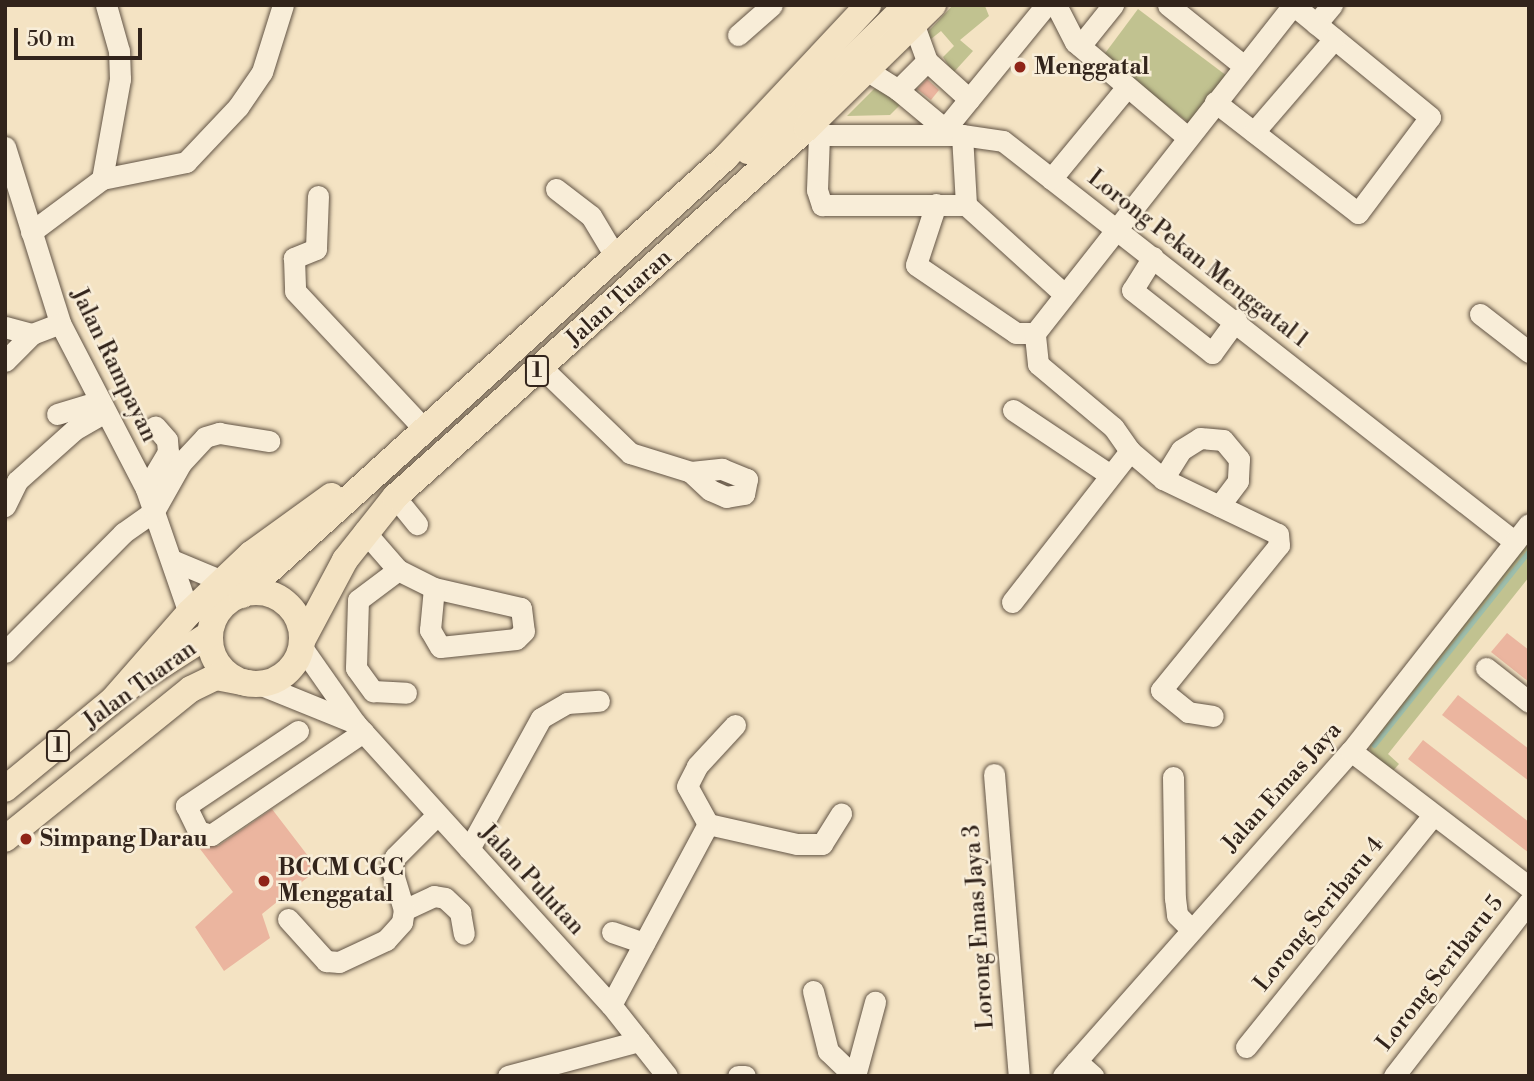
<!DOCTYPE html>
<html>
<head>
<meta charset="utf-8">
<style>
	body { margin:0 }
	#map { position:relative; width:1534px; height:1081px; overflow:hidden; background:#f4e3c3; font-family:"Libre Bodoni",serif }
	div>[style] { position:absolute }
	.green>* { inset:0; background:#c1c290 }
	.stream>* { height:5px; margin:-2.5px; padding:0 2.5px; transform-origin:2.5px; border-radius:2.5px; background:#9dbfad }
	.building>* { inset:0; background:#ebb59f }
	.roads { filter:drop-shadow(0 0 2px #625445) drop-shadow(0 0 2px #625445) }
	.minor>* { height:21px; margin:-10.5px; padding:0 10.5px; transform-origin:10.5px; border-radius:10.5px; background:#f8edd8 }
	.major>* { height:26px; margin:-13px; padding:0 13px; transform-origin:13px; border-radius:13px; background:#f4e3c3 }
	.major>.ring { margin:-13px; padding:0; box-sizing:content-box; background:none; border:26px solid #f4e3c3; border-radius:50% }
	.dots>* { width:19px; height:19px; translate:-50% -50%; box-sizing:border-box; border:4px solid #f8edd8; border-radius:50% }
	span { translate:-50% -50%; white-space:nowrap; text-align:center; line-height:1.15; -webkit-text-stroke:5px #f8edd8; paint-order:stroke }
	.shield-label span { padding:2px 5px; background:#f8edd8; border:2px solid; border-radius:5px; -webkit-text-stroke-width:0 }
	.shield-label { font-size:21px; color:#32241b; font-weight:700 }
	.poi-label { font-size:23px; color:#32241b; font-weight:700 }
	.left { translate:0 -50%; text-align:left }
	.street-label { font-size:23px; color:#32241b }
	.frame { position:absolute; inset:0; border:7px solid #32241b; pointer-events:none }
	.scale { position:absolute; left:14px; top:28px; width:128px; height:32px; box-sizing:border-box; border:4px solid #32241b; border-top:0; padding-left:9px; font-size:21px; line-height:24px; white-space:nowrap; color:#32241b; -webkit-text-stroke:5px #f8edd8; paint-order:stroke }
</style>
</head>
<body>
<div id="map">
	<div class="green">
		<i style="clip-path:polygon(953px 5px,985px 6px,989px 16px,960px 40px,973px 51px,953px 73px,943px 57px,954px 46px,941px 31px,931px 39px,926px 34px)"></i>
		<i style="clip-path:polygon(1138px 9px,1231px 79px,1189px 123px,1103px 56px)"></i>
		<i style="clip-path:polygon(876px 87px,901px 104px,890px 115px,847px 116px)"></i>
		<i style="clip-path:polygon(1529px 542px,1529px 577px,1388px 754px,1399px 764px,1392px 772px,1371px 757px,1369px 741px)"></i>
	</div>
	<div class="stream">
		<i style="left:1374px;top:745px;width:248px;rotate:-51.4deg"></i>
	</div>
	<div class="building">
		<i style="clip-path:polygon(927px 79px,939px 90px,931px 100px,917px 89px)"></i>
		<i style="clip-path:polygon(1507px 633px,1529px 650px,1529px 682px,1491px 652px)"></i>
		<i style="clip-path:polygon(1458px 695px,1529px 749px,1529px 781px,1442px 715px)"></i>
		<i style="clip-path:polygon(1423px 740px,1529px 822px,1529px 853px,1408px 759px)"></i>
		<i style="clip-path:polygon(272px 809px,318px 869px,262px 914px,270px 938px,224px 971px,195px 927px,233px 892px,197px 845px,218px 846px)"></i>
	</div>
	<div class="roads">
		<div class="minor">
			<i style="left:1056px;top:5px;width:42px;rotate:62.8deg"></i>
			<i style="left:1075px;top:42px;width:147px;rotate:40.3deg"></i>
			<i style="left:1168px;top:5px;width:97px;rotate:38.8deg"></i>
			<i style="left:1316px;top:24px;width:25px;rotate:-50deg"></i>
			<i style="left:738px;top:35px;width:45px;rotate:-41.4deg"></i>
			<i style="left:1080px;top:46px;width:53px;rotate:-51.2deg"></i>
			<i style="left:927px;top:61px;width:57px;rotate:42.1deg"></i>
			<i style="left:868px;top:71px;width:36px;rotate:32deg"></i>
			<i style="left:898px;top:90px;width:41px;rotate:-45deg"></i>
			<i style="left:927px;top:61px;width:38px;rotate:-110deg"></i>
			<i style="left:898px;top:90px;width:61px;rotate:39.7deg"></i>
			<i style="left:1215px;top:102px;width:181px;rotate:37.8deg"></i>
			<i style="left:1358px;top:213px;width:120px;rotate:-53.1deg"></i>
			<i style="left:1430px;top:117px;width:177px;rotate:-140.7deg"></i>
			<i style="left:807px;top:128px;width:14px;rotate:30deg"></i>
			<i style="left:819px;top:135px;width:143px"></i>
			<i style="left:962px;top:135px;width:41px;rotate:8.3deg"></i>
			<i style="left:1003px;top:141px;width:650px;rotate:38.07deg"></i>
			<i style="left:1254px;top:132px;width:123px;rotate:-49.3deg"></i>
			<i style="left:819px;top:135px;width:55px;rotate:92.1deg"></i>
			<i style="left:817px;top:190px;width:16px;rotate:72deg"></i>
			<i style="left:822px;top:205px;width:144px"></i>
			<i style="left:966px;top:205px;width:132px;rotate:42.2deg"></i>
			<i style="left:940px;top:135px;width:168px;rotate:-50.8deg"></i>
			<i style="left:962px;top:135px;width:70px;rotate:86.7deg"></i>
			<i style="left:5px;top:147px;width:184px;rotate:72.6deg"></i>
			<i style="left:60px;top:323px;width:187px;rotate:62.6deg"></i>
			<i style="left:146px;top:489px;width:131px;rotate:70.9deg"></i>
			<i style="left:102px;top:179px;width:102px;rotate:-79.8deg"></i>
			<i style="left:120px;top:79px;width:28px;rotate:-92deg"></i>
			<i style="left:119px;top:51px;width:48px;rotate:-105.8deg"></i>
			<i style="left:1051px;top:179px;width:118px;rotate:-50.5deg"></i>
			<i style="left:556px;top:189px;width:44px;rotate:37.6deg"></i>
			<i style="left:591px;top:216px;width:47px;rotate:59deg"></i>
			<i style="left:318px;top:196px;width:53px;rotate:92.2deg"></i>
			<i style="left:316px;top:249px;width:24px;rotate:158deg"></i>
			<i style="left:294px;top:258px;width:33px;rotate:88deg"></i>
			<i style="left:295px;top:291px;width:187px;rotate:46.9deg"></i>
			<i style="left:936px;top:204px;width:64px;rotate:108.2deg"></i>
			<i style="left:916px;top:265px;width:121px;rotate:34.2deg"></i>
			<i style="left:1016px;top:333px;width:19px"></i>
			<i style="left:1035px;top:333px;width:417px;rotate:-51.8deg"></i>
			<i style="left:31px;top:232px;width:89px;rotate:-36.7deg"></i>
			<i style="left:102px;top:179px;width:86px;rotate:-11.4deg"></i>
			<i style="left:186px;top:162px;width:76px;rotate:-46.6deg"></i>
			<i style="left:238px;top:107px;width:42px;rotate:-55.6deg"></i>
			<i style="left:262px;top:72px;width:70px;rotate:-72.6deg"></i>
			<i style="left:1153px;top:257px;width:39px;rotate:122deg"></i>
			<i style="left:1132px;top:290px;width:102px;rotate:38.2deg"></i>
			<i style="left:1212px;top:353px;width:41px;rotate:-54deg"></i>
			<i style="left:1480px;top:314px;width:62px;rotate:37.8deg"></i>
			<i style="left:5px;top:327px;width:28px;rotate:15deg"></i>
			<i style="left:5px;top:361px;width:38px;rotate:-45deg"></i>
			<i style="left:32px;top:334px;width:30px;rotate:-21deg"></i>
			<i style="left:541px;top:367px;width:124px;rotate:44deg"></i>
			<i style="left:630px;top:453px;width:64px;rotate:17.3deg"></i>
			<i style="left:691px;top:472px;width:31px;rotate:-6deg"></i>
			<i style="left:722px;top:469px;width:27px;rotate:22deg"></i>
			<i style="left:747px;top:479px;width:15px;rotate:101deg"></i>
			<i style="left:744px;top:494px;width:18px;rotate:171deg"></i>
			<i style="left:726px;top:497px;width:17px;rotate:-156deg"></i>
			<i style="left:710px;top:490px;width:26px;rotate:-137deg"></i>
			<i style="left:1013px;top:410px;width:117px;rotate:33.8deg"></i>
			<i style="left:57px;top:414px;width:45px;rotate:-16.8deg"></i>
			<i style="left:1130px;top:451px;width:43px;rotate:40.3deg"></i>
			<i style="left:1163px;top:479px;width:127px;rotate:25.6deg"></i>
			<i style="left:1278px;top:534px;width:11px;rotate:85deg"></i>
			<i style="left:1279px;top:545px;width:187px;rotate:129.1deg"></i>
			<i style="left:1161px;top:690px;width:35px;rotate:39deg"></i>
			<i style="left:1188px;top:712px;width:25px;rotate:9deg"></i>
			<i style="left:1163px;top:479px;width:34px;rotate:-58deg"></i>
			<i style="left:1181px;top:450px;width:22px;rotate:-32deg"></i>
			<i style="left:1200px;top:438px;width:23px;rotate:5deg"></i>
			<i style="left:1223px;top:440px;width:25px;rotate:50deg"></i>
			<i style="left:1239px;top:459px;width:22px;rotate:93deg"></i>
			<i style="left:1238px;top:481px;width:31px;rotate:127deg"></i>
			<i style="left:146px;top:489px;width:43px;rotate:-59.3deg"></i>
			<i style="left:168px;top:452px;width:12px;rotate:-95deg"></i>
			<i style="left:167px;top:440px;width:18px;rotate:-131deg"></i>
			<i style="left:395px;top:497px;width:35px;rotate:51deg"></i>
			<i style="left:5px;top:506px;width:28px;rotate:-64deg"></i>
			<i style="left:17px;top:481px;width:76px;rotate:-41.8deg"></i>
			<i style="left:74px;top:430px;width:36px;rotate:-30deg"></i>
			<i style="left:364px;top:531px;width:52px;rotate:48.9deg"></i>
			<i style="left:398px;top:570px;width:40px;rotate:26.6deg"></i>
			<i style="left:434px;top:588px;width:89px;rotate:12.9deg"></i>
			<i style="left:521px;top:608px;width:23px;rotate:83deg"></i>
			<i style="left:524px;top:631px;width:11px;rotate:135deg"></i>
			<i style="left:516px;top:639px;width:76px;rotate:174deg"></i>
			<i style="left:440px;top:647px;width:20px;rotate:-120deg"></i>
			<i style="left:430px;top:630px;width:42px;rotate:-84.6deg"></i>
			<i style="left:174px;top:561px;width:52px;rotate:22.6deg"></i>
			<i style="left:398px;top:570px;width:50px;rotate:143.1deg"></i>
			<i style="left:358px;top:600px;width:68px;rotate:91.7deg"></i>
			<i style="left:356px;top:668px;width:29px;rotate:54deg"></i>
			<i style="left:373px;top:691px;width:33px;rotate:3deg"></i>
			<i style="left:1012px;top:602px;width:192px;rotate:-52deg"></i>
			<i style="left:1130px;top:451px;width:29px;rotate:-125deg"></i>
			<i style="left:1113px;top:427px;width:98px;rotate:-140deg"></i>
			<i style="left:1038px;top:364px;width:31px;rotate:-96deg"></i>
			<i style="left:301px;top:646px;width:94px;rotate:55deg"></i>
			<i style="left:355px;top:723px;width:381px;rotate:47.8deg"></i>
			<i style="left:611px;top:1005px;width:90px;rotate:51.7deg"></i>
			<i style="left:5px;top:652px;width:168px;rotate:-45.2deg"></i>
			<i style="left:123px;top:533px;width:38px;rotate:-35deg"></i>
			<i style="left:154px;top:511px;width:55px;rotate:-60.6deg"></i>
			<i style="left:181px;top:463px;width:35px;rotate:-47deg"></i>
			<i style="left:205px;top:437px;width:15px;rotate:-16deg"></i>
			<i style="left:219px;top:433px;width:51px;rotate:9.1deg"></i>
			<i style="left:1486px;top:668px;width:55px;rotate:38.3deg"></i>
			<i style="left:259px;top:684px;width:104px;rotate:22.1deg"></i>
			<i style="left:298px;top:731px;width:135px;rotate:146.2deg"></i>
			<i style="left:186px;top:806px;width:28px;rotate:64deg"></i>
			<i style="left:198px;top:831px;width:14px;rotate:17deg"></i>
			<i style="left:211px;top:835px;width:184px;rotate:-34.1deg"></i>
			<i style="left:1351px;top:751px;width:224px;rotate:37.4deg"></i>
			<i style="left:994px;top:774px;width:303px;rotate:85.3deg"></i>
			<i style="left:1173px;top:777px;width:121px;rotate:89.1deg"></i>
			<i style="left:1175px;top:898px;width:17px;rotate:83deg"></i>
			<i style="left:1177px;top:915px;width:18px;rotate:45deg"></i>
			<i style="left:708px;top:824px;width:91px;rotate:12.7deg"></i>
			<i style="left:797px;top:844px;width:25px"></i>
			<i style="left:822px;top:844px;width:36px;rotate:-58deg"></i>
			<i style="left:469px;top:849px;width:149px;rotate:-61.2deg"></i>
			<i style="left:541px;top:718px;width:30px;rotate:-30deg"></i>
			<i style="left:567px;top:703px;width:32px;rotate:-4deg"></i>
			<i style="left:404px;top:910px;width:33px;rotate:-25deg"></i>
			<i style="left:434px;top:896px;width:11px;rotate:10deg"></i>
			<i style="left:445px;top:898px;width:21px;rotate:43deg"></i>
			<i style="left:460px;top:912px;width:22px;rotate:80deg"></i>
			<i style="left:288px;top:919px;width:57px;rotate:47.9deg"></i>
			<i style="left:326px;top:961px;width:13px;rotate:4deg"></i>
			<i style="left:339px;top:962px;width:52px;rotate:-25.1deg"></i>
			<i style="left:386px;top:940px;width:24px;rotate:-48deg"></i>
			<i style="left:402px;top:922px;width:12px;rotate:-81deg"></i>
			<i style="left:404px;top:910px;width:45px;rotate:-106.8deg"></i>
			<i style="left:391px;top:867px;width:11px;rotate:-68deg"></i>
			<i style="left:395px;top:857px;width:58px;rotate:-45deg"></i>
			<i style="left:612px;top:932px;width:34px;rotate:19deg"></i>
			<i style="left:813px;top:991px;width:62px;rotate:76deg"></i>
			<i style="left:828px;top:1051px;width:36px;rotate:44deg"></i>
			<i style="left:611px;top:1005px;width:205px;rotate:-61.8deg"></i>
			<i style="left:708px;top:824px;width:43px;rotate:-118.9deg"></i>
			<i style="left:687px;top:786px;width:22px;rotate:-63deg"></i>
			<i style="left:697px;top:766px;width:56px;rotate:-47.2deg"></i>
			<i style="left:1246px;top:1047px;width:298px;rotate:-51.1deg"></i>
			<i style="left:1076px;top:1061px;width:23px;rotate:41deg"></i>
			<i style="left:508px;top:1076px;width:136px;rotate:-15deg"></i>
			<i style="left:738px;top:1076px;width:7px"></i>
			<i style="left:855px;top:1076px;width:77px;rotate:-74.9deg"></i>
			<i style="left:1063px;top:1076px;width:434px;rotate:-48.5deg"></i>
			<i style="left:1351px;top:751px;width:288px;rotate:-51.9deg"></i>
			<i style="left:1394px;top:1076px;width:220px;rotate:-52.2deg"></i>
		</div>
		<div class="major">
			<i style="left:748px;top:151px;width:77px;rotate:-39.2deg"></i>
			<i style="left:808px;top:102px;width:139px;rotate:-44.4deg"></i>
			<i class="ring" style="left:210px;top:592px;width:66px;height:66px"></i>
			<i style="left:242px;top:595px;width:653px;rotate:-42.14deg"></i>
			<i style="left:726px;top:157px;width:208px;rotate:-46.9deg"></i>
			<i style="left:302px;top:641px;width:92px;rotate:-62deg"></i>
			<i style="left:345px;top:560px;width:80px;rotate:-51.6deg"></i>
			<i style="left:395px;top:497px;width:553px;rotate:-41.85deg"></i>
			<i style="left:807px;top:128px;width:176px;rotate:-44.3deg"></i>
			<i style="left:111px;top:702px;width:118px;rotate:-48.8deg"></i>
			<i style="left:189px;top:613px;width:86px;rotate:-43.6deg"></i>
			<i style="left:251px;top:554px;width:99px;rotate:-35.9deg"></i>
			<i style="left:5px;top:789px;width:168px;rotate:-39.5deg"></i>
			<i style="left:135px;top:682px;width:89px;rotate:-32.6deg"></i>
			<i style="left:5px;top:839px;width:239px;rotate:-38.9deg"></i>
			<i style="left:191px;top:689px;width:28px;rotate:-26deg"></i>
			<i style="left:216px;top:677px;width:33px;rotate:11deg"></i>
		</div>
	</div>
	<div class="dots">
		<i style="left:1020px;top:67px;background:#8f2418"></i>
		<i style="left:26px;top:839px;background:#8f2418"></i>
		<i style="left:264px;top:881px;background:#8f2418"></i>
	</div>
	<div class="shield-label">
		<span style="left:537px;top:371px">1</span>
		<span style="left:58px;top:746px">1</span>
	</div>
	<div class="poi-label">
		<span class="left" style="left:1034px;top:67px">Menggatal</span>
		<span class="left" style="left:40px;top:839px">Simpang Darau</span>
		<span class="left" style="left:278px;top:881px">BCCM CGC<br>Menggatal</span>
	</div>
	<div class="street-label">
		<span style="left:1198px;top:259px;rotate:38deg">Lorong Pekan Menggatal 1</span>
		<span style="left:619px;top:298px;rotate:-42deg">Jalan Tuaran</span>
		<span style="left:114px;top:365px;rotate:64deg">Jalan Rampayan</span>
		<span style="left:140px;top:685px;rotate:-36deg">Jalan Tuaran</span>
		<span style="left:1282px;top:787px;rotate:-48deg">Jalan Emas Jaya</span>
		<span style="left:532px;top:880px;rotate:47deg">Jalan Pulutan</span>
		<span style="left:1319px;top:914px;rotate:-51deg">Lorong Seribaru 4</span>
		<span style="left:979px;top:927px;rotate:-94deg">Lorong Emas Jaya 3</span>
		<span style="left:1440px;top:973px;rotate:-52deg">Lorong Seribaru 5</span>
	</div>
	<div class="frame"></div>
	<div class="scale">50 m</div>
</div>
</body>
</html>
